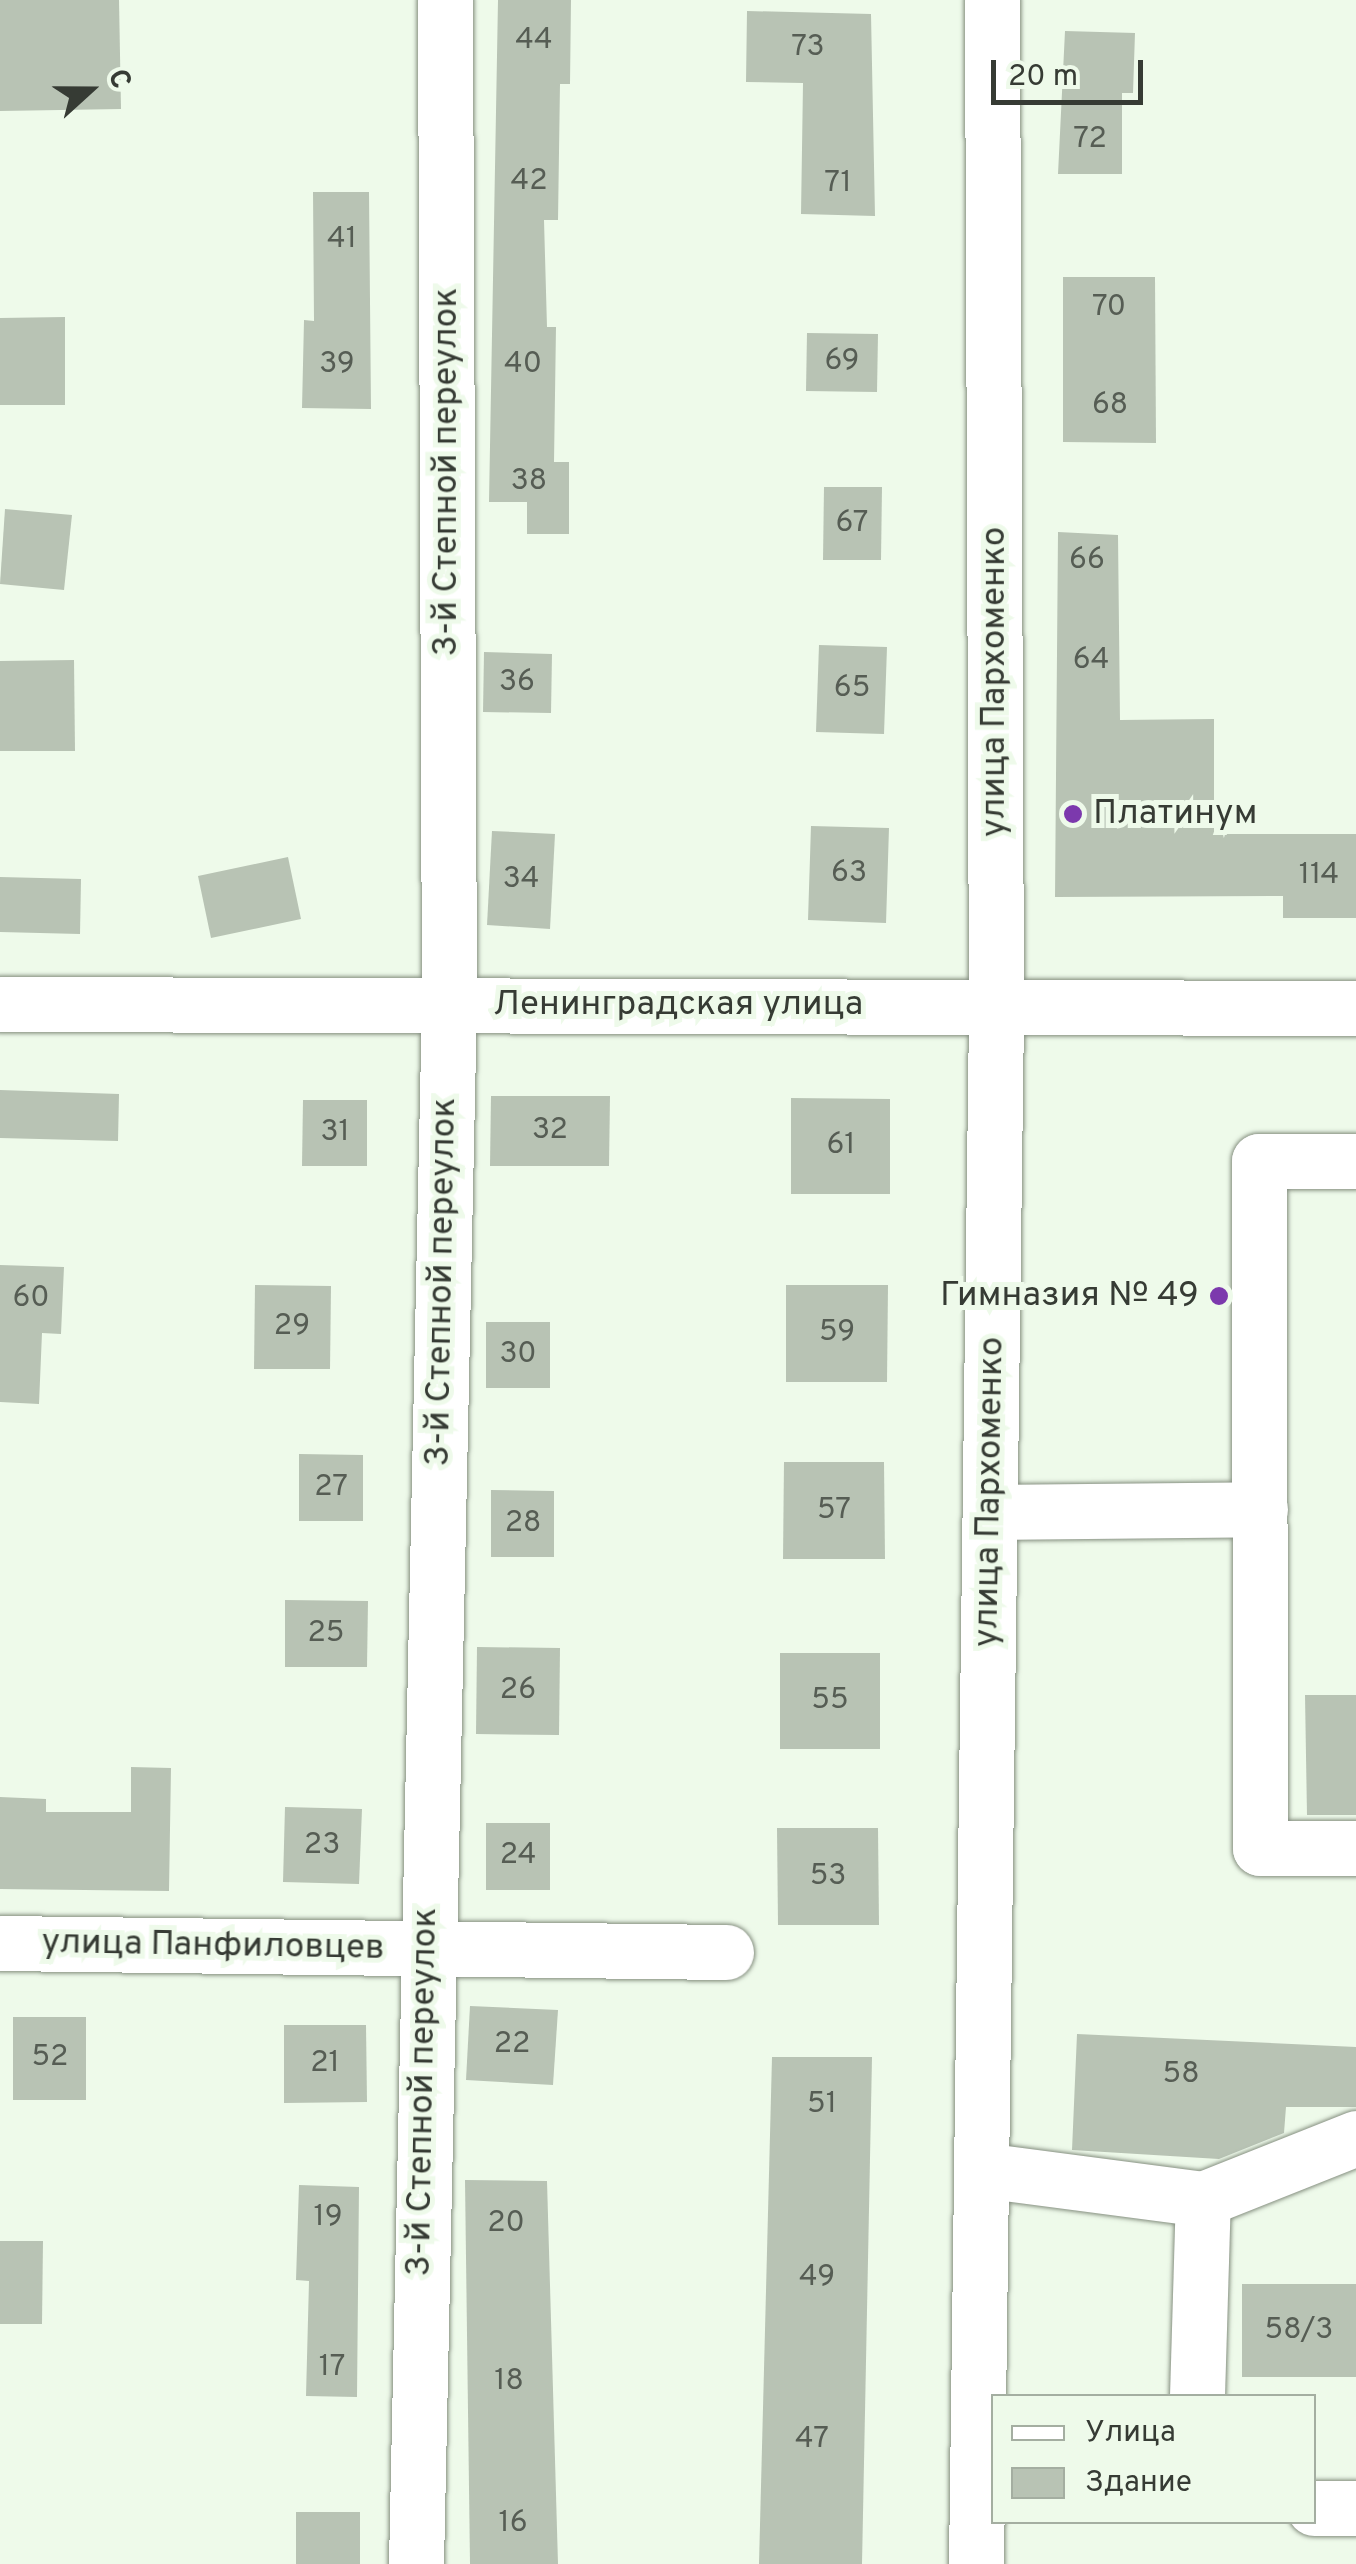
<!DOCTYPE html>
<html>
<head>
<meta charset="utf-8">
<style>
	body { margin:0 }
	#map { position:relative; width:1356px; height:2564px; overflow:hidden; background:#eefaea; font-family:Overpass,sans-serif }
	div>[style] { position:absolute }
	.building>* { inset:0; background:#b8c3b4 }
	.roads { filter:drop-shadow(0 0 2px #869081) drop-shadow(0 0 2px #869081) }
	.minor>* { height:55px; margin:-27.5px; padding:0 27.5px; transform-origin:27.5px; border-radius:27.5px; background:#fff }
	.dots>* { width:28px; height:28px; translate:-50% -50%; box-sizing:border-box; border:5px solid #eefaea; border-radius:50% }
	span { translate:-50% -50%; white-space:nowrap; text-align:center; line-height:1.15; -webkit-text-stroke:10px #eefaea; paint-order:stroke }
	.number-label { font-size:30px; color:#565d54 }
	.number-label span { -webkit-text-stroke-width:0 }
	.street-label { font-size:35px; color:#363b34 }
	.poi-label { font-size:35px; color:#363b34 }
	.left { translate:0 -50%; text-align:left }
	.right { translate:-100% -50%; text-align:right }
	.legend { position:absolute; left:991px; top:2394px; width:325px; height:130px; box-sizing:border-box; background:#eefaea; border:2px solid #a4aea1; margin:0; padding:12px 18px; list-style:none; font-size:30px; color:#363b34 }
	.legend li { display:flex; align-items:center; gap:20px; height:50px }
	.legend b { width:50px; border:2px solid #a4aea1 }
	.north { position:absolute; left:40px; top:40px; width:100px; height:100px; -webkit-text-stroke:8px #eefaea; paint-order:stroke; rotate:69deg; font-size:28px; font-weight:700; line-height:40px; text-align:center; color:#363b34 }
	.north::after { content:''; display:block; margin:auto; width:35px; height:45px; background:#363b34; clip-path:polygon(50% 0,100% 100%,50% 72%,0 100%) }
	.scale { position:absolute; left:991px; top:60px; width:152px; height:45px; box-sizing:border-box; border:5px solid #363b34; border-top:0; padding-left:12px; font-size:30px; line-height:35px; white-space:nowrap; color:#363b34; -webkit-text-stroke:8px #eefaea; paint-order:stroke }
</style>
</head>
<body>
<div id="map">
	<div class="building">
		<i style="clip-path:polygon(0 0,119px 0,121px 109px,0 111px)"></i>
		<i style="clip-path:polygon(498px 0,571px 0,570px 84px,560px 84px,558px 220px,544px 220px,547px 327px,556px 327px,554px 462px,569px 462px,569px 534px,527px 534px,527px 502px,489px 502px)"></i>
		<i style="clip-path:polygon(747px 11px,871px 14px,875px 216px,801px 214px,803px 83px,746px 82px)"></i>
		<i style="clip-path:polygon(1065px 31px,1135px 33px,1133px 93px,1122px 93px,1122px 174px,1058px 174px)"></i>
		<i style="clip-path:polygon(313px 192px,369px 192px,371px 409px,302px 408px,304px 320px,314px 321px)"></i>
		<i style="clip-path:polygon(1063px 277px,1155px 277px,1156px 443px,1063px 442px)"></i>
		<i style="clip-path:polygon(65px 317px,65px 405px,0 405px,0 318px)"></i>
		<i style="clip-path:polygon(807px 333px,878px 334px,877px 392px,806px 391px)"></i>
		<i style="clip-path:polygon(824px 487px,882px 487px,881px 560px,823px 560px)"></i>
		<i style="clip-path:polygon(5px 509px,72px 515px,64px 590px,0 584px)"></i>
		<i style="clip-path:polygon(1058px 532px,1118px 535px,1120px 720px,1214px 719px,1214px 834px,1356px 834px,1356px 918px,1283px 918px,1283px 896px,1055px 897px)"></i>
		<i style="clip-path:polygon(819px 645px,887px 647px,884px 734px,816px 732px)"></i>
		<i style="clip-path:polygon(484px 652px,552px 654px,551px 713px,483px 712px)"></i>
		<i style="clip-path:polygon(74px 660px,75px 751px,0 751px,0 661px)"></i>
		<i style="clip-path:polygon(811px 826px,889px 828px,886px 923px,808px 920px)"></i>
		<i style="clip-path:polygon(492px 831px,555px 834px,550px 929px,487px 925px)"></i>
		<i style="clip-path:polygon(288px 857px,301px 919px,211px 938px,198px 876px)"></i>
		<i style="clip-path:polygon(0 877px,81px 879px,80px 934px,0 932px)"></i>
		<i style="clip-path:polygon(0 1090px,119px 1094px,118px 1141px,0 1138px)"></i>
		<i style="clip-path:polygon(491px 1096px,610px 1096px,609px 1166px,490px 1166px)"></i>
		<i style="clip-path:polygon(791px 1098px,890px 1099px,890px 1194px,791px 1194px)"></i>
		<i style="clip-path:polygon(303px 1100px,367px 1100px,367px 1166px,302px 1166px)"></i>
		<i style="clip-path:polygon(0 1265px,64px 1267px,61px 1334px,42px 1333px,39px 1404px,0 1402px)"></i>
		<i style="clip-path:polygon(255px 1285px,331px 1286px,330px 1369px,254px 1369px)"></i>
		<i style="clip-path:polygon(786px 1285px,888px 1285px,887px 1382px,786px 1382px)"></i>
		<i style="clip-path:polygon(486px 1322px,550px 1322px,550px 1388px,486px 1388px)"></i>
		<i style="clip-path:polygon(299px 1454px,363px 1455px,363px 1521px,299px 1521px)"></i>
		<i style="clip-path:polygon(784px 1462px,884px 1462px,885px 1559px,783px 1559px)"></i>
		<i style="clip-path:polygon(491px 1490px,554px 1491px,554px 1557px,491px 1557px)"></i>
		<i style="clip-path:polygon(285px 1600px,368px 1601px,367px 1667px,285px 1667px)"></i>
		<i style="clip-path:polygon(477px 1647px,560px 1648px,559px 1735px,476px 1734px)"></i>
		<i style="clip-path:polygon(780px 1653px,880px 1653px,880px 1749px,780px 1749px)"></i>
		<i style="clip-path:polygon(1305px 1695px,1356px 1695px,1356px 1815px,1307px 1815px)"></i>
		<i style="clip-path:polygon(131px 1767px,171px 1768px,169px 1891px,0 1889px,0 1797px,46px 1799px,46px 1812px,131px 1812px)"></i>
		<i style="clip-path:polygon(285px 1807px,362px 1809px,359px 1884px,283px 1882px)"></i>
		<i style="clip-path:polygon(486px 1823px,550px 1823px,550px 1890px,486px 1890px)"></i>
		<i style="clip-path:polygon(777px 1828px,878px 1828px,879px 1925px,778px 1925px)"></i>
		<i style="clip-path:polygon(470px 2006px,558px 2010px,553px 2085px,466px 2080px)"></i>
		<i style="clip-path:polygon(13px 2017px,86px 2017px,86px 2100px,13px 2100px)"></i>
		<i style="clip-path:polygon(284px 2025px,366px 2025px,367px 2102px,284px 2103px)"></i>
		<i style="clip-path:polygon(1077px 2034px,1356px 2047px,1356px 2107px,1286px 2107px,1284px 2133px,1219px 2159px,1072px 2150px)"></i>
		<i style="clip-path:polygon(772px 2057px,872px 2057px,862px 2564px,759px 2564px)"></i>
		<i style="clip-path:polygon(465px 2180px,547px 2181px,558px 2564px,470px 2564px)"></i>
		<i style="clip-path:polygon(299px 2185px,359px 2187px,357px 2397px,306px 2396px,309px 2281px,296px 2280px)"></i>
		<i style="clip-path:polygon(0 2241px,43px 2241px,42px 2324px,0 2324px)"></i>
		<i style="clip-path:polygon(1242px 2284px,1356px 2284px,1356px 2377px,1242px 2377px)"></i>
		<i style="clip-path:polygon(296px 2512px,360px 2512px,360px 2564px,296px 2564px)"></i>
	</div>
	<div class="roads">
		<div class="minor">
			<i style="left:0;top:1004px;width:1356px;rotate:0.17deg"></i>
			<i style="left:1356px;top:1161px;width:97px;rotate:180deg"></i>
			<i style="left:1259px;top:1161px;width:687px;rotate:89.92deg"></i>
			<i style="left:1260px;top:1848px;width:96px"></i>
			<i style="left:990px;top:1512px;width:270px;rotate:-0.6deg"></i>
			<i style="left:0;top:1943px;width:726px;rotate:0.71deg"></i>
			<i style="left:982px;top:2170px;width:223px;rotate:7.5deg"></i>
			<i style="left:1203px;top:2199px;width:165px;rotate:-21.7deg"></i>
			<i style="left:1197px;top:2396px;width:197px;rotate:-88.3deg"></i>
			<i style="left:1314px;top:2508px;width:42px"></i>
			<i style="left:416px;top:2564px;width:1560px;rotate:-88.79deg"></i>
			<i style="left:449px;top:1004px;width:1004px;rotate:-90.23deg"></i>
			<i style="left:976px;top:2564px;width:1558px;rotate:-89.26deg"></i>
			<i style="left:996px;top:1006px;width:1006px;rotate:-90.23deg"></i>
		</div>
	</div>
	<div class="dots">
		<i style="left:1073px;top:814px;background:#7c39ad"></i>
		<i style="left:1219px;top:1296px;background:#7c39ad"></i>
	</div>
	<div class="number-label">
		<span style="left:534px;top:41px">44</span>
		<span style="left:808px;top:48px">73</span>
		<span style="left:1090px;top:140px">72</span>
		<span style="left:529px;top:182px">42</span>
		<span style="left:838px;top:184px">71</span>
		<span style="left:342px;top:240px">41</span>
		<span style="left:1109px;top:308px">70</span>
		<span style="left:842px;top:362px">69</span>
		<span style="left:337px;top:365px">39</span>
		<span style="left:523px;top:365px">40</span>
		<span style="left:1110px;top:406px">68</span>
		<span style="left:529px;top:482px">38</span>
		<span style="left:852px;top:524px">67</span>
		<span style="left:1087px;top:561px">66</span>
		<span style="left:1091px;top:661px">64</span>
		<span style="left:517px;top:683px">36</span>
		<span style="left:852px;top:689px">65</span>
		<span style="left:849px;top:874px">63</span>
		<span style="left:1319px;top:876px">114</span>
		<span style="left:521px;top:880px">34</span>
		<span style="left:550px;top:1131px">32</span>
		<span style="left:335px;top:1133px">31</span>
		<span style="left:841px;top:1146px">61</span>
		<span style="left:31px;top:1299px">60</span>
		<span style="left:292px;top:1327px">29</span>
		<span style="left:837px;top:1333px">59</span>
		<span style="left:518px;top:1355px">30</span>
		<span style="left:331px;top:1488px">27</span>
		<span style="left:834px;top:1511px">57</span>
		<span style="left:523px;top:1524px">28</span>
		<span style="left:326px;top:1634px">25</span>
		<span style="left:518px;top:1691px">26</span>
		<span style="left:830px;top:1701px">55</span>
		<span style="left:322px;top:1846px">23</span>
		<span style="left:518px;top:1856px">24</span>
		<span style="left:828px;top:1877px">53</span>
		<span style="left:512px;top:2045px">22</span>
		<span style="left:50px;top:2058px">52</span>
		<span style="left:325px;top:2064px">21</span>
		<span style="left:1181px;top:2075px">58</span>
		<span style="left:822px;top:2105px">51</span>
		<span style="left:328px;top:2218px">19</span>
		<span style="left:506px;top:2224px">20</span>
		<span style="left:817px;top:2278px">49</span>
		<span style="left:1299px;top:2331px">58/3</span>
		<span style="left:332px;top:2368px">17</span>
		<span style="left:509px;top:2382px">18</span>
		<span style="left:812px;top:2440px">47</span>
		<span style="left:513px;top:2524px">16</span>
	</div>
	<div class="street-label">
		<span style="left:447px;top:472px;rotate:-90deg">3-й Степной переулок</span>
		<span style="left:995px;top:682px;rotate:-90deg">улица Пархоменко</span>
		<span style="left:678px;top:1005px">Ленинградская улица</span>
		<span style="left:442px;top:1282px;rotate:-89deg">3-й Степной переулок</span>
		<span style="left:990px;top:1492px;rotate:-89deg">улица Пархоменко</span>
		<span style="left:213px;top:1946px;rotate:1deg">улица Панфиловцев</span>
		<span style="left:423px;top:2092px;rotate:-89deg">3-й Степной переулок</span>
	</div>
	<div class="poi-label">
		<span class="left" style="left:1093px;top:814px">Платинум</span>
		<span class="right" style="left:1199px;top:1296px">Гимназия № 49</span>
	</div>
	<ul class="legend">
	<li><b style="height:12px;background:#fff"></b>Улица</li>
	<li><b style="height:28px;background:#b8c3b4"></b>Здание</li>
	</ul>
	<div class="north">С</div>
	<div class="scale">20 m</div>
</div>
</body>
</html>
